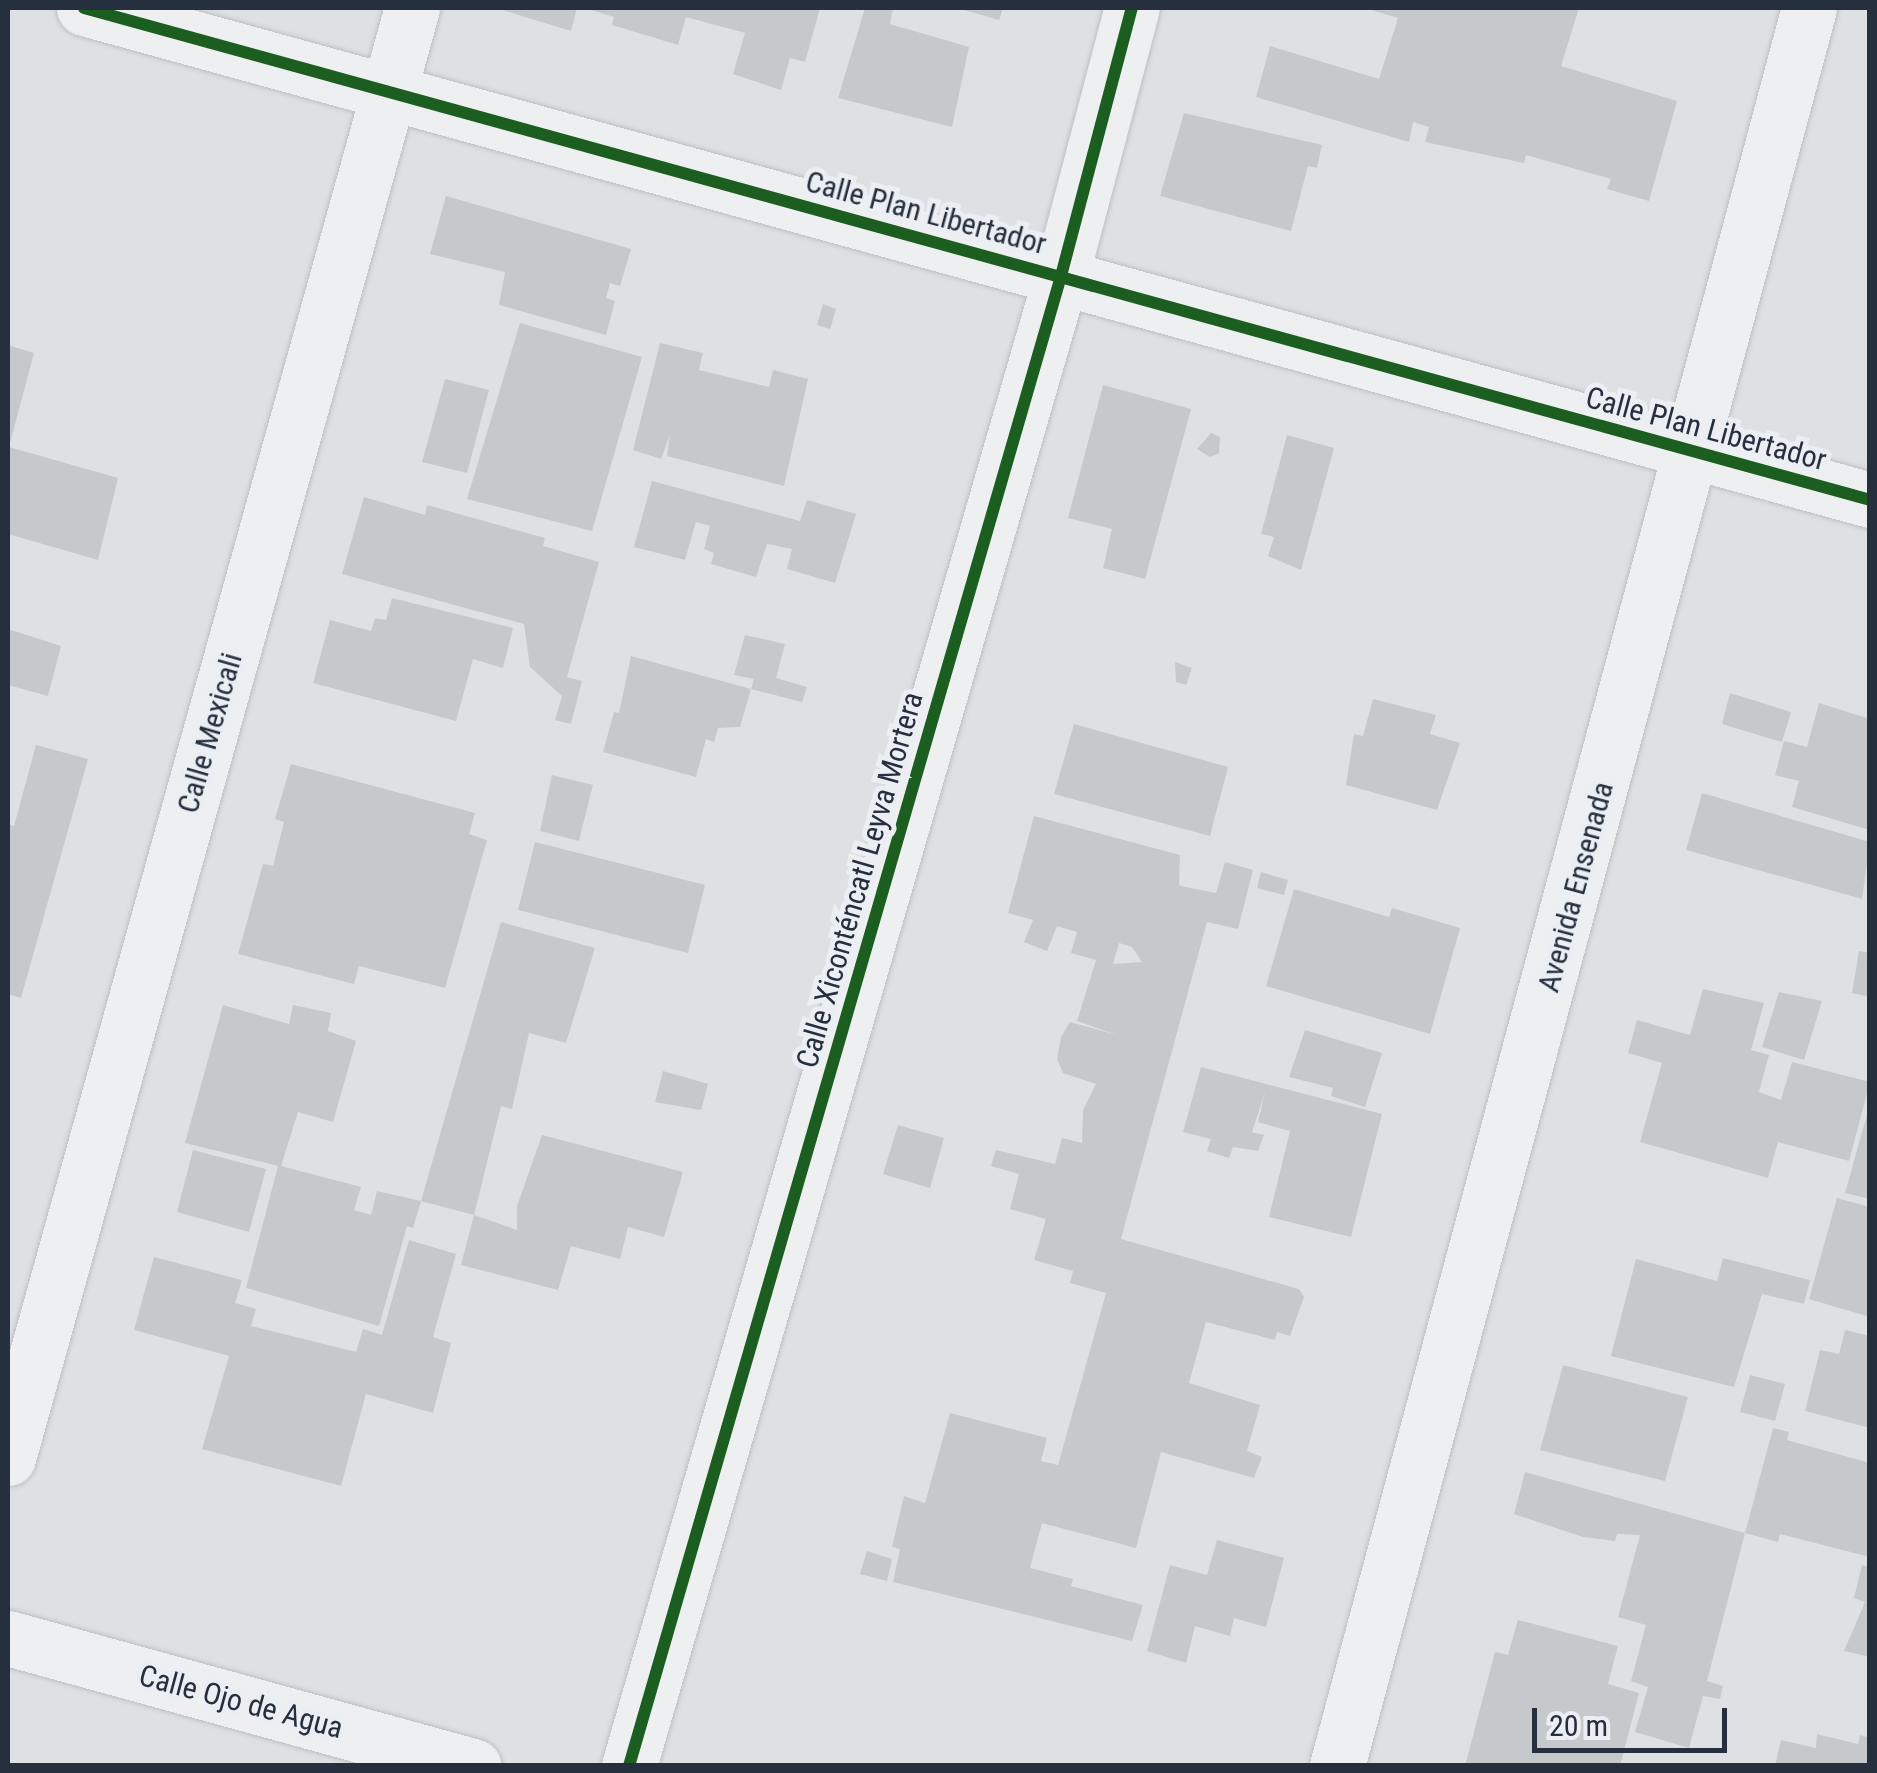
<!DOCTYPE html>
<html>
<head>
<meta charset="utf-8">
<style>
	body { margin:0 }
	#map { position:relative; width:1877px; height:1773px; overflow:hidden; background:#dee1e4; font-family:"Roboto Condensed",sans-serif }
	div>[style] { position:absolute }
	.building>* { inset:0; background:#c6c9cc }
	.roads { filter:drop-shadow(0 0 2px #bdbfc2) drop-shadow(0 0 2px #bdbfc2) }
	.minor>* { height:55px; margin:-27.5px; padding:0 27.5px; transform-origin:27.5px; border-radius:27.5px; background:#eeeff1 }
	.cycleway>* { height:12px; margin:-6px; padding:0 6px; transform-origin:6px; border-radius:6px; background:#1b5e20 }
	span { translate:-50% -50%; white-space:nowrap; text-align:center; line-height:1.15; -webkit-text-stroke:10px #ebeff4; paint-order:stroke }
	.street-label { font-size:30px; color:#262f3d }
	.frame { position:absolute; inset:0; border:10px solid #262f3d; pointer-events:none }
	.scale { position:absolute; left:1532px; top:1708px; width:195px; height:45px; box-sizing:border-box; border:5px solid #262f3d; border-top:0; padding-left:12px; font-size:30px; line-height:35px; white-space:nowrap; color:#262f3d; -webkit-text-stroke:8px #ebeff4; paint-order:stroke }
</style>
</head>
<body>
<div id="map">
	<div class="building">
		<i style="clip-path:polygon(496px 8px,577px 8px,571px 31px)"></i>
		<i style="clip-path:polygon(585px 8px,820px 8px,805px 62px,790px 58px,781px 90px,733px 74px,745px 33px,686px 17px,678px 45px,612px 25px,614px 17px)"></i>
		<i style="clip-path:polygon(865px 8px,893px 8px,890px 24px,969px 47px,952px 127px,838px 98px)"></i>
		<i style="clip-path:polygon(957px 8px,1003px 8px,999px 20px)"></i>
		<i style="clip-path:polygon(1365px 8px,1579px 8px,1561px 66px,1677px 101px,1649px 201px,1607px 189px,1611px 179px,1526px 155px,1524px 163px,1425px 142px,1429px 127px,1413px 122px,1409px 142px,1256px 97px,1270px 46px,1379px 79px,1398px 18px)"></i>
		<i style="clip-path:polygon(1184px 113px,1322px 145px,1317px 168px,1308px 166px,1291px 231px,1160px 196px)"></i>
		<i style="clip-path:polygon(446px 196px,631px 249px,620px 286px,610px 283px,606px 298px,615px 301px,606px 335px,499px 305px,505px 272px,430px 254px)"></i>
		<i style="clip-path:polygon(823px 304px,836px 309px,830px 329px,817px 325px)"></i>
		<i style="clip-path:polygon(520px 323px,642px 357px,592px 531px,467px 499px)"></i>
		<i style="clip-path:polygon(660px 343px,703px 353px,699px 370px,769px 387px,773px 370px,808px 379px,784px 486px,667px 456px,670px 434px,661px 459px,633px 450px)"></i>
		<i style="clip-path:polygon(8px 345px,34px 353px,9px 447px,118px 478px,98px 560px,8px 534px)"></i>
		<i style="clip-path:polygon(445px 379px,489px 390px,467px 473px,422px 462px)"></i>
		<i style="clip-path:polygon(1103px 385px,1191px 409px,1145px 579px,1103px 568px,1112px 529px,1068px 518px)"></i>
		<i style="clip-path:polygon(1211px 433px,1220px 437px,1219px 453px,1210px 457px,1197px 449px)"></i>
		<i style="clip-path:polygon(1287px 435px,1334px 448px,1301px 570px,1268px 556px,1274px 537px,1261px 534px)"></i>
		<i style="clip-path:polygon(652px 481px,800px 521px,807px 500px,856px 514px,835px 583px,787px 569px,792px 549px,767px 544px,756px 577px,711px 564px,714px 553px,704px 549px,710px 526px,696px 522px,685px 560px,634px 547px)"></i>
		<i style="clip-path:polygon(364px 497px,425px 515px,427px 505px,545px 538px,543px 546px,599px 562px,567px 677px,582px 681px,571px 724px,555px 720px,562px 696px,530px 667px,524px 624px,342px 574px)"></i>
		<i style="clip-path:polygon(392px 598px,513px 628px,503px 668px,473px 659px,456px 721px,313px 683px,330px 620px,371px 631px,375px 618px,386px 620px)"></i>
		<i style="clip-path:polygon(8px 629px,61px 646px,48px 696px,8px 685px)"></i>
		<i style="clip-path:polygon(745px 635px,785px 644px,776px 678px,807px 687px,802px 702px,751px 689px,754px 679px,734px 675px)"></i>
		<i style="clip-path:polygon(631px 656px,751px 689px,740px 727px,718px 728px,714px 742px,706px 739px,696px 777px,603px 752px,614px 712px,619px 713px)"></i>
		<i style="clip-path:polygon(1175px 662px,1192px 668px,1186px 685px,1176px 682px)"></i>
		<i style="clip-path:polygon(1730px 693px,1791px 712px,1782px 742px,1722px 724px)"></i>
		<i style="clip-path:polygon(1373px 699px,1436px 715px,1430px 734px,1460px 743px,1437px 810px,1346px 785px,1354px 734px,1363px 736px)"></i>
		<i style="clip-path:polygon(1819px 703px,1870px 719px,1870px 830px,1792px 807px,1799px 781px,1775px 775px,1784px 741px,1807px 747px)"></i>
		<i style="clip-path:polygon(1074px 724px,1228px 767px,1210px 836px,1054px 794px)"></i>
		<i style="clip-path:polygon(36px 745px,88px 759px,21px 998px,8px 994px,8px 824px,14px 826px)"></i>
		<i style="clip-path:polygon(291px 764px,475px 813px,469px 834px,487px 840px,445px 988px,359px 966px,354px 984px,238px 954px,263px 864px,273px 866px,284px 822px,275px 819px)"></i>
		<i style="clip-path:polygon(552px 775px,593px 785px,579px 841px,540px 831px)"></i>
		<i style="clip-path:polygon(1702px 793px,1870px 842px,1862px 899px,1686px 850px)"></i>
		<i style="clip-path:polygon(evenodd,1034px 816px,1180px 855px,1179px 885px,1185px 887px,1216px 893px,1225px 862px,1253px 870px,1238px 929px,1207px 922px,1121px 1239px,1299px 1289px,1304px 1297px,1290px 1336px,1277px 1332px,1275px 1340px,1206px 1322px,1189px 1383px,1260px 1405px,1247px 1451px,1262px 1457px,1254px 1478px,1161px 1452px,1136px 1548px,1042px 1523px,1030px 1568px,1073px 1579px,1071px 1586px,1143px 1605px,1132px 1641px,893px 1582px,900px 1549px,892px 1547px,904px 1496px,925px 1503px,950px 1413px,1047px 1438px,1041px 1461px,1058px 1465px,1106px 1293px,1070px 1283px,1073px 1271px,1034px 1260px,1046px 1219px,1010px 1209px,1019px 1174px,991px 1166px,996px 1150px,1055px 1164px,1062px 1138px,1082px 1143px,1083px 1110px,1096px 1084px,1063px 1073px,1057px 1059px,1061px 1037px,1070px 1022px,1117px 1035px,1077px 1021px,1096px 960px,1071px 953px,1077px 932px,1057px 926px,1047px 951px,1024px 942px,1033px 920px,1008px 913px,1034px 816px,1119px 943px,1132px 947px,1142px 962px,1113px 964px,1119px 943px)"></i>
		<i style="clip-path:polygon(535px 842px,705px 885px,688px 953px,518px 910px)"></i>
		<i style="clip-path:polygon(1261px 872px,1288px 880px,1284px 895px,1257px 888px)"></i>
		<i style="clip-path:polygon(1294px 889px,1389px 917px,1392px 908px,1460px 928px,1430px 1034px,1266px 986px)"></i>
		<i style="clip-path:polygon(501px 922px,595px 948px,566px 1043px,529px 1033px,512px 1109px,501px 1106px,474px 1215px,517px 1230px,517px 1206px,542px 1135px,683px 1172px,664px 1237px,628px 1227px,620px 1259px,571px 1246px,558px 1290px,461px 1265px,474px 1215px,421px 1201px,413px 1228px,407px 1226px,379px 1326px,246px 1288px,278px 1166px,185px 1143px,223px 1005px,289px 1024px,293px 1005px,331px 1013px,328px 1031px,356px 1041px,333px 1122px,298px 1112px,281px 1166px,361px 1187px,354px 1210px,371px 1215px,377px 1191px,421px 1201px)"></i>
		<i style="clip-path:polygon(1859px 951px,1870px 953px,1870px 997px,1852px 993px)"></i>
		<i style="clip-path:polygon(1703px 989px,1764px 1003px,1751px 1050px,1769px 1055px,1759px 1092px,1781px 1100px,1792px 1062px,1870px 1082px,1849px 1161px,1778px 1142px,1768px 1178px,1640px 1142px,1662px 1063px,1628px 1053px,1637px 1020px,1690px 1035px)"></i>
		<i style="clip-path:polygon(1779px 992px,1822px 1001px,1804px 1060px,1762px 1047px)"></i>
		<i style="clip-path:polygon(1305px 1030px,1382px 1053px,1365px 1107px,1331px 1096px,1333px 1088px,1289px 1077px)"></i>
		<i style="clip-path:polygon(1201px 1067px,1382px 1114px,1351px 1237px,1269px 1217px,1290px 1131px,1258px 1122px,1265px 1092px,1252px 1132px,1264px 1135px,1258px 1151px,1233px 1147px,1229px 1158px,1207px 1151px,1211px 1139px,1183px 1132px)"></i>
		<i style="clip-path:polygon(663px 1071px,708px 1084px,701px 1110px,655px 1102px)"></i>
		<i style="clip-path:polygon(1868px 1111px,1870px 1112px,1870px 1199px,1845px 1193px)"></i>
		<i style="clip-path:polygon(898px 1125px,944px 1138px,930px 1188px,883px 1174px)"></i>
		<i style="clip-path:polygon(193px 1150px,266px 1169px,249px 1232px,177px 1212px)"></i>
		<i style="clip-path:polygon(1837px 1198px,1870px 1207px,1870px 1317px,1809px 1299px)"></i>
		<i style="clip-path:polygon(409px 1240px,456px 1254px,433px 1337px,451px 1343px,433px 1413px,366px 1394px,341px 1486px,202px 1449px,229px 1356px,134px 1330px,154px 1257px,242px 1280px,235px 1303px,256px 1309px,251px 1326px,356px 1352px,363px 1329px,382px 1335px)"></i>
		<i style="clip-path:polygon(1723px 1258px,1810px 1280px,1804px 1304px,1762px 1294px,1734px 1387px,1611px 1356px,1636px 1259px,1717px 1281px)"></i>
		<i style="clip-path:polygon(1845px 1330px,1870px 1336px,1870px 1428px,1805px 1411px,1820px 1350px,1839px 1354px)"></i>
		<i style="clip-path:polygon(1563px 1365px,1688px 1397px,1665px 1481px,1540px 1450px)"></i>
		<i style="clip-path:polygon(1750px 1375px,1785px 1384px,1775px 1421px,1740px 1412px)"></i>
		<i style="clip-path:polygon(1773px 1428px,1789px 1432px,1787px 1440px,1870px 1463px,1870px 1557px,1780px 1534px,1778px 1542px,1745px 1533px)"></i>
		<i style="clip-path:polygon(1525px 1472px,1745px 1533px,1707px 1681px,1723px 1686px,1720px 1699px,1703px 1696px,1689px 1748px,1635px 1732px,1648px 1687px,1631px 1681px,1646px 1625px,1618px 1617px,1640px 1535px,1617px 1534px,1615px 1541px,1583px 1537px,1514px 1514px)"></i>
		<i style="clip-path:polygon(1217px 1540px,1284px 1558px,1266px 1627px,1234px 1618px,1230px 1636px,1195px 1626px,1186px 1663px,1147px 1651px,1170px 1565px,1207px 1575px)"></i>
		<i style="clip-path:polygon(867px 1551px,892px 1559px,887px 1581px,860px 1574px)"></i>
		<i style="clip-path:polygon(1862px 1565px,1870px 1567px,1870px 1657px,1844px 1651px,1865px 1602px,1854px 1598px)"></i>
		<i style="clip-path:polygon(1518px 1620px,1618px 1646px,1608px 1684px,1639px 1693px,1620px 1766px,1465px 1766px,1495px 1652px,1508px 1655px)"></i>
		<i style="clip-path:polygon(1817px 1734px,1858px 1744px,1860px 1735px,1870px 1738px,1868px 1766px,1775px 1766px,1781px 1740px,1816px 1748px)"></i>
	</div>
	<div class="roads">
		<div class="minor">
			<i style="left:84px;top:8px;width:1853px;rotate:15.4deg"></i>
			<i style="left:8px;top:1458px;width:1505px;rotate:-74.43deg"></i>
			<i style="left:8px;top:1638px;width:483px;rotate:15.4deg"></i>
			<i style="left:629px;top:1766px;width:1551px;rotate:-73.83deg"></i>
			<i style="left:1061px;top:276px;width:277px;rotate:-75.2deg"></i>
			<i style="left:1337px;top:1766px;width:1820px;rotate:-74.97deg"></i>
		</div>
	</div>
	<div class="cycleway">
		<i style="left:84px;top:8px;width:1853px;rotate:15.4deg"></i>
		<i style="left:629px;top:1766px;width:1551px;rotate:-73.83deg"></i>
		<i style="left:1061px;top:276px;width:277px;rotate:-75.2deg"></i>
	</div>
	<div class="street-label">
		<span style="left:926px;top:213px;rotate:15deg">Calle Plan Libertador</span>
		<span style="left:1706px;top:429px;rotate:15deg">Calle Plan Libertador</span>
		<span style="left:210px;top:733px;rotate:-74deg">Calle Mexicali</span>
		<span style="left:860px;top:880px;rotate:-74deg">Calle Xiconténcatl Leyva Mortera</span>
		<span style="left:1576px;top:887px;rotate:-75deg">Avenida Ensenada</span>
		<span style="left:241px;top:1702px;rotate:15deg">Calle Ojo de Agua</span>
	</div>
	<div class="frame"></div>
	<div class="scale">20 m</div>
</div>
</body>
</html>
